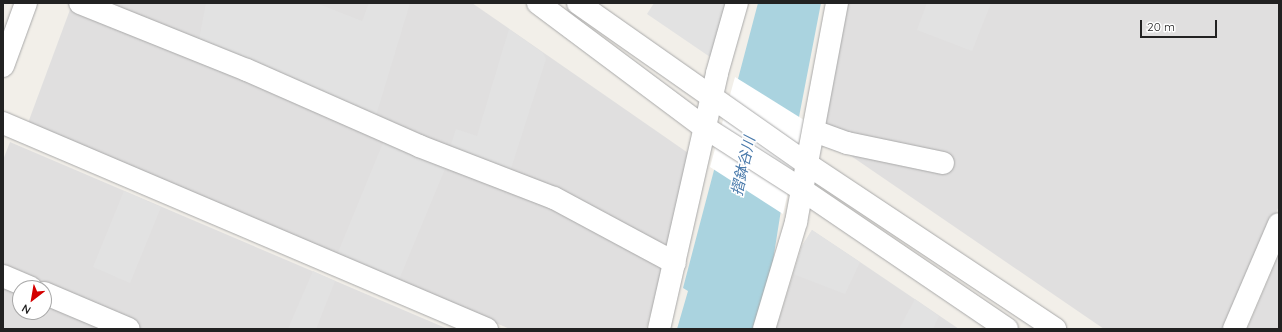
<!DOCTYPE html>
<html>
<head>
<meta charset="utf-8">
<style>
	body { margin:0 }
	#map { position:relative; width:1282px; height:332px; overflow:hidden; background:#f2efe9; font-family:Quicksand,"Noto Sans JP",sans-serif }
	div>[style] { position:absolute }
	.residential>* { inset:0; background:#e0dfdf }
	.parking>* { inset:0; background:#e2e2e2 }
	.water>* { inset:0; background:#aad3df }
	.pier>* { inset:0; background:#fff }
	.roads { filter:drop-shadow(0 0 1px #a9a9a9) drop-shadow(0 0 1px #a9a9a9) }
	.minor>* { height:22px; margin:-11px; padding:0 11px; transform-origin:11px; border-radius:11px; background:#fff }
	span { translate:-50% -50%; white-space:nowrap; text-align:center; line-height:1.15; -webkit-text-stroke:3px #fff; paint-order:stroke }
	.water-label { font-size:15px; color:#4a7aab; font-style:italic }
	.frame { position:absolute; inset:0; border:4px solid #222; pointer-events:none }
	.north { position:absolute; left:12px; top:280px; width:40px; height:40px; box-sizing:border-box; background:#fff; border:1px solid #a7a7a7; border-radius:50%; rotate:211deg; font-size:11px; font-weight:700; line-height:16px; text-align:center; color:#222 }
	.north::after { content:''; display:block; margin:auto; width:14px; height:18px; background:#d40000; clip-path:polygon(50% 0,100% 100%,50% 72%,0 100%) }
	.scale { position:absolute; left:1140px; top:20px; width:77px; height:18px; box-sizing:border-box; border:2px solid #222; border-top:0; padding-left:5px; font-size:12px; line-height:14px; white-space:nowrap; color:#222; -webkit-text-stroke:3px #fff; paint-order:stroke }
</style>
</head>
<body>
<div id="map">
	<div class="residential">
		<i style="clip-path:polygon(95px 3px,472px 3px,691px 155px,669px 254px)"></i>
		<i style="clip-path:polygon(845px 3px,1279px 3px,1279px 206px,1226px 329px,1104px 329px,835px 145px,822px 123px)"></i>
		<i style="clip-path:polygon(71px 7px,547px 201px,666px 264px,646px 329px,510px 329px,28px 123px)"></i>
		<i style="clip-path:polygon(10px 142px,448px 329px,143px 329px,3px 269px,3px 160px)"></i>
		<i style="clip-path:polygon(812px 230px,860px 262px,959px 329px,776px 329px,802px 246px)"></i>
		<i style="clip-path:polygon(1279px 254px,1279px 329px,1247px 329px)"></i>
		<i style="clip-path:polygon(3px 283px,20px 290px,20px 312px,44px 312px,44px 300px,111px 329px,3px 329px)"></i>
	</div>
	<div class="parking">
		<i style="clip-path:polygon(206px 3px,316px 3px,362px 21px,369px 3px,410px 3px,375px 119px,198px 45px)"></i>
		<i style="clip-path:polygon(654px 3px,730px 3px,713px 59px,647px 14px)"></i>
		<i style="clip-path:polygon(927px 3px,991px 3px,972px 51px,917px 30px)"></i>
		<i style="clip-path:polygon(509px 29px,543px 53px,546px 59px,509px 175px,449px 151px,456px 129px,477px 136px)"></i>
		<i style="clip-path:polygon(385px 138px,447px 164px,398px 282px,337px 255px)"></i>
		<i style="clip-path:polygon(124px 191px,161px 207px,130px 283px,93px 267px)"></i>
		<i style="clip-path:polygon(812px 230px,860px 262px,845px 294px,793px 274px,802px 246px)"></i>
		<i style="clip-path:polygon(313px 271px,335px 281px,316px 329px,288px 329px)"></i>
		<i style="clip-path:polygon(915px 299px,939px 316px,933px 329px,899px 329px)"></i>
	</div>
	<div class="water">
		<i style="clip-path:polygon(758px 3px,821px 3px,781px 210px,766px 305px,754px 329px,677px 329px,688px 291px,683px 288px)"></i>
	</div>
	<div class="pier">
		<i style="clip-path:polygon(735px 77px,804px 120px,783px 214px,710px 167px)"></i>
	</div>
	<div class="roads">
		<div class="minor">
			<i style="left:80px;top:3px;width:180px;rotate:21.9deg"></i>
			<i style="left:247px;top:70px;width:188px;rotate:23.8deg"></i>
			<i style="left:419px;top:146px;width:145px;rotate:21.1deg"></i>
			<i style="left:554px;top:198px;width:137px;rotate:28.2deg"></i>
			<i style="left:538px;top:3px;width:207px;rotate:36.8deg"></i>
			<i style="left:704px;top:127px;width:115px;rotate:32.6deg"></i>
			<i style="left:801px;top:189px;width:249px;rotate:34.2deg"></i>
			<i style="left:578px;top:3px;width:280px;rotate:35.1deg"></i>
			<i style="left:807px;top:164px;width:298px;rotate:33.6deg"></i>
			<i style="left:3px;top:66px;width:67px;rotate:-69.9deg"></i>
			<i style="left:3px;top:123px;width:526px;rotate:23.06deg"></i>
			<i style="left:814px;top:131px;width:35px;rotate:20deg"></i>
			<i style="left:847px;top:143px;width:98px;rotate:11.8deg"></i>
			<i style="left:3px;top:276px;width:30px;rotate:23deg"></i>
			<i style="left:44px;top:293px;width:92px;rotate:23deg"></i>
			<i style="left:659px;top:329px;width:262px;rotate:-77.2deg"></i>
			<i style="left:717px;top:73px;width:73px;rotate:-74.1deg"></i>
			<i style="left:764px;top:329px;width:112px;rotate:-73.3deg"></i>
			<i style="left:796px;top:222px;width:223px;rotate:-79.4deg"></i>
			<i style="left:1234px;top:329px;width:114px;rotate:-66.8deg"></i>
		</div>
	</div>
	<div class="water-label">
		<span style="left:743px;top:166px;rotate:-77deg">摺鉢谷川</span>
	</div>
	<div class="frame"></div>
	<div class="north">N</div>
	<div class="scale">20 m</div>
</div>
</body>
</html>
